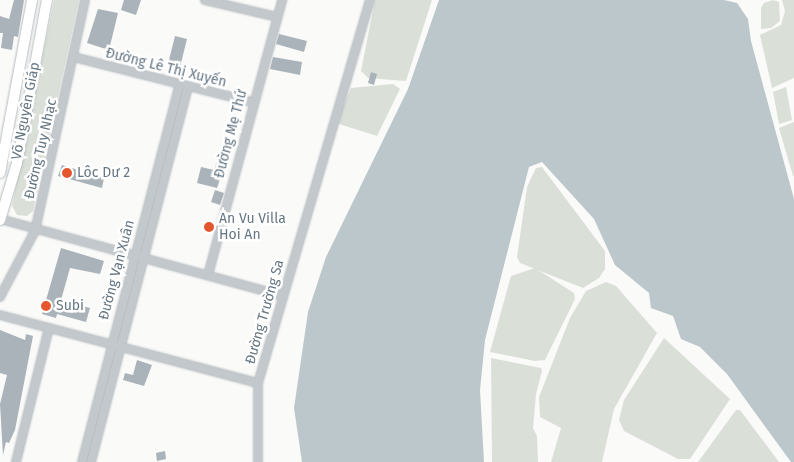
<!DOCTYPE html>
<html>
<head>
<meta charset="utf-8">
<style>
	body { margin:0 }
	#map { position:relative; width:794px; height:462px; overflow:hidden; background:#fafaf8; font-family:"Fira Sans",sans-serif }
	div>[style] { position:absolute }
	.green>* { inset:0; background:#dadfd7 }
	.water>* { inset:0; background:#bbc7cb }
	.building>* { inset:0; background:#aab3b9 }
	.roads { filter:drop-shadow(0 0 1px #b3babf) drop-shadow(0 0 1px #b3babf) }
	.minor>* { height:8px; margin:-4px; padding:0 4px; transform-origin:4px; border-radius:4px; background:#c3c8cc }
	.secondary>* { height:10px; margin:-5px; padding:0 5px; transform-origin:5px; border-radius:5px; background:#fff }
	.dots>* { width:14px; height:14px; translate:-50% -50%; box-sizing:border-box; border:2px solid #fff; border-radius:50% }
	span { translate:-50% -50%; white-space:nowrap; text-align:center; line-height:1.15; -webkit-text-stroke:5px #fff; paint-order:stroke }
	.street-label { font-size:14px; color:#657683 }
	.poi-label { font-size:14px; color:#657683 }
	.left { translate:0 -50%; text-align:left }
</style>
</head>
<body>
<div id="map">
	<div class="green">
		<i style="clip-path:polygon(54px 0,79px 0,33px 211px,27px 216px,17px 215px,12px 206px)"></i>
		<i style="clip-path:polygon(375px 0,432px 0,406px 81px,368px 78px,361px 71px)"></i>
		<i style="clip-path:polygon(773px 0,779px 2px,780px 21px,771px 28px,761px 29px,761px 8px,764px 3px)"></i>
		<i style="clip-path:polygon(782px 0,794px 0,794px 78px,772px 88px,760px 35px,781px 25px,785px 11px)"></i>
		<i style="clip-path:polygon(393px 84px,400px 89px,377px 136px,336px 123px,351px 88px)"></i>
		<i style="clip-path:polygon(786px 87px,792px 120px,779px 124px,773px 92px)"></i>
		<i style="clip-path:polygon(794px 122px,794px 176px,793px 176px,779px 128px)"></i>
		<i style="clip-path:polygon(542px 167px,605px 251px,605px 269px,599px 278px,583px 288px,520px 263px,517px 257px,527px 187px,536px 168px)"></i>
		<i style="clip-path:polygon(535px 268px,574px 293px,575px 299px,545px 360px,535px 361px,490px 352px,511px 276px)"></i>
		<i style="clip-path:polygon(606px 282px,616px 286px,657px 333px,614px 409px,602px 462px,551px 462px,561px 428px,540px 417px,539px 397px,570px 318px,586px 291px)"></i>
		<i style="clip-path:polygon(664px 338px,730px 399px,690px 459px,678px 459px,624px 431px,619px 420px,624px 400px)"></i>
		<i style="clip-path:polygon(491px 358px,541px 368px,542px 371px,536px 394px,533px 428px,537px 436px,538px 462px,492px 462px)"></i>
		<i style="clip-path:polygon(736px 410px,740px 410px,779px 462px,698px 462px)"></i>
	</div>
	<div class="water">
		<i style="clip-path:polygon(439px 0,724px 0,737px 3px,748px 19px,751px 41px,794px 199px,794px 462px,791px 462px,727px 374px,700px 347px,681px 339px,673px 316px,651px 308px,649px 293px,615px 265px,594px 219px,542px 162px,529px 167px,485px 340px,480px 390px,484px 462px,302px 462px,294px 408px,308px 312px,326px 257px,408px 89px)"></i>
	</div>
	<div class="building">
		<i style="clip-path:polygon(14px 0,24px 0,18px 37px,14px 36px,12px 50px,1px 48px,3px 33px,0 33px,0 16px,9px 19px)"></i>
		<i style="clip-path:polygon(124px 0,141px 0,136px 15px,121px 10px)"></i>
		<i style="clip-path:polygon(98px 9px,118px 13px,109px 50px,87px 43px)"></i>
		<i style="clip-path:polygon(279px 34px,307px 41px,304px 52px,276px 44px)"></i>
		<i style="clip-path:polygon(175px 36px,187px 39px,180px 67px,168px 64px)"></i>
		<i style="clip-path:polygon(273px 57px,302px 62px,300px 75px,270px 69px)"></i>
		<i style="clip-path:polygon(371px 72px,377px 74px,374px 85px,368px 83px)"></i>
		<i style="clip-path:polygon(218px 158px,226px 161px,217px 188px,197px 183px,201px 167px,214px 170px)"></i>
		<i style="clip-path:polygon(62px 165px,104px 178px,102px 188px,58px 176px)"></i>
		<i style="clip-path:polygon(215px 190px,224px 193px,220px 205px,211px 202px)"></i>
		<i style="clip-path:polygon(61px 248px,104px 261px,100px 274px,70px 268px,61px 300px,90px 308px,86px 322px,57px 314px,56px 318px,42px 314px)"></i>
		<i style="clip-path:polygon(0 330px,25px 340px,26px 334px,33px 336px,15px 430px,9px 443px,6px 442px,3px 455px,0 404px,7px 375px,0 373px)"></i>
		<i style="clip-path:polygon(137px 360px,152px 365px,144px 386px,123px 380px,125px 373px,133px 375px)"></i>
		<i style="clip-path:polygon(165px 451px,166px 459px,157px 461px,156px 453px)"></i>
	</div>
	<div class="roads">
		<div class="minor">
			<i style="left:205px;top:0;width:74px;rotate:13.3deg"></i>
			<i style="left:74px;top:57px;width:184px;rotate:14.2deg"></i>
			<i style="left:0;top:219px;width:293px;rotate:15.2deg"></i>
			<i style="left:208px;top:275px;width:285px;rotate:-74.9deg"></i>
			<i style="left:0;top:297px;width:75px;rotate:-62.1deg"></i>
			<i style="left:35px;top:231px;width:236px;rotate:-77.8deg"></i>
			<i style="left:0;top:315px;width:267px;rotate:14.8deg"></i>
			<i style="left:16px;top:462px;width:138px;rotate:-76.2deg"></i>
			<i style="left:82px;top:462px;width:390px;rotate:-75.5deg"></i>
			<i style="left:91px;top:462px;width:387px;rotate:-75.5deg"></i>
			<i style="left:258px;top:462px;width:79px;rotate:-90deg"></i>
			<i style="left:258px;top:383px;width:399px;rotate:-73.7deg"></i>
		</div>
		<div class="secondary">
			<i style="left:0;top:173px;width:176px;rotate:-79.5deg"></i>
			<i style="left:0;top:220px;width:59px;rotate:-73.4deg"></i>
			<i style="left:17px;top:163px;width:166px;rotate:-79.6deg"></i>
		</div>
	</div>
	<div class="dots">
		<i style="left:67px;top:173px;background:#e4572e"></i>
		<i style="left:209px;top:227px;background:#e4572e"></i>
		<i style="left:46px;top:306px;background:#e4572e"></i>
	</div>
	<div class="street-label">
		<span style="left:166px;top:68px;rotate:14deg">Đường Lê Thị Xuyến</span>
		<span style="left:26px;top:111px;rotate:-79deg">Võ Nguyên Giáp</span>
		<span style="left:231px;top:134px;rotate:-75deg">Đường Mẹ Thứ</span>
		<span style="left:41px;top:149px;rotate:-77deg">Đường Tuy Nhạc</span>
		<span style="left:117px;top:270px;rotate:-75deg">Đường Vạn Xuân</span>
		<span style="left:265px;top:312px;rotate:-74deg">Đường Trường Sa</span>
	</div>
	<div class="poi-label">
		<span class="left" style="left:77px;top:173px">Lôc Dư 2</span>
		<span class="left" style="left:219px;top:227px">An Vu Villa<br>Hoi An</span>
		<span class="left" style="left:56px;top:306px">Subi</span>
	</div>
</div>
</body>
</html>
